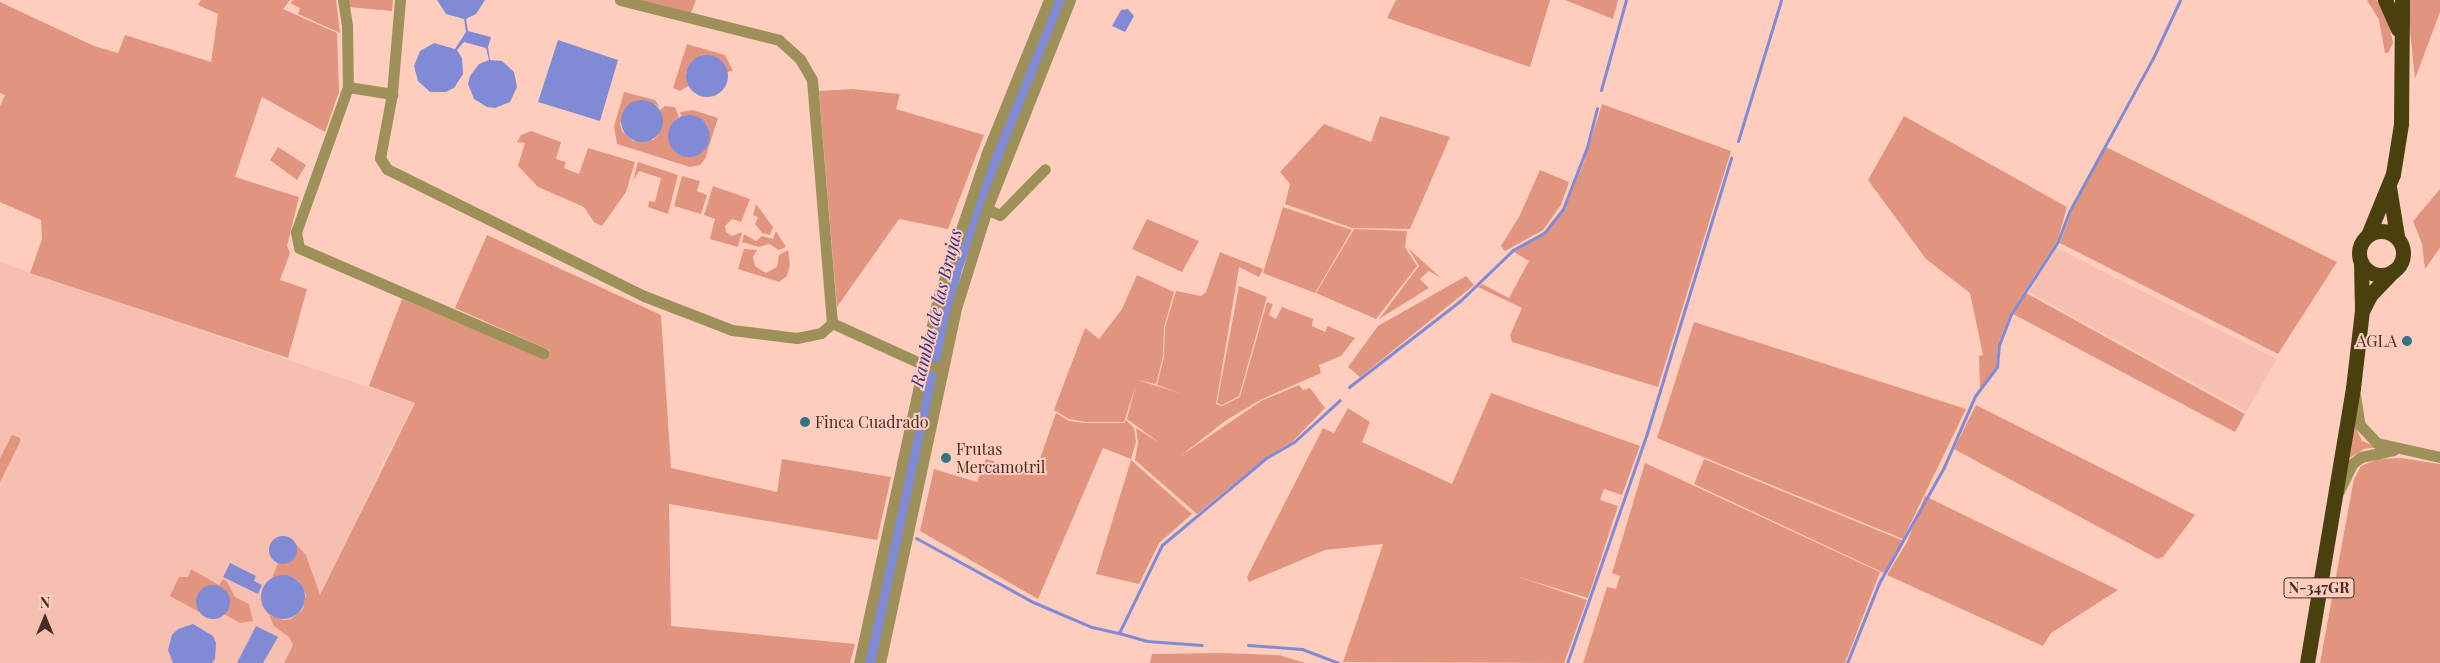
<!DOCTYPE html>
<html>
<head>
<meta charset="utf-8">
<style>
	body { margin:0 }
	#map { position:relative; width:2440px; height:663px; overflow:hidden; background:#fecdbe; font-family:"Playfair Display",serif }
	div>[style] { position:absolute }
	.built>* { inset:0; background:#f6bfaf }
	.green>* { inset:0; background:#e1957e }
	.water>* { inset:0; background:#818ad4 }
	.round { border-radius:50% }
	.stream>* { height:3px; margin:-1.5px; padding:0 1.5px; transform-origin:1.5px; border-radius:1.5px; background:#818ad4 }
	.minor>* { height:11px; margin:-5.5px; padding:0 5.5px; transform-origin:5.5px; border-radius:5.5px; background:#9d9159 }
	.highway>* { height:15px; margin:-7.5px; padding:0 7.5px; transform-origin:7.5px; border-radius:7.5px; background:#4a400d }
	.highway>.ring { margin:-7.5px; padding:0; box-sizing:content-box; background:none; border:15px solid #4a400d; border-radius:50% }
	.dots>* { width:14px; height:14px; translate:-50% -50%; box-sizing:border-box; border:2px solid #fecdbe; border-radius:50% }
	span { translate:-50% -50%; white-space:nowrap; text-align:center; line-height:1.15; -webkit-text-stroke:4px #fecdbe; paint-order:stroke }
	.shield-label span { padding:1px 4px; background:#fecdbe; border:1px solid; border-radius:4px; -webkit-text-stroke-width:0 }
	.shield-label { font-size:15px; color:#462e27; font-weight:700 }
	.poi-label { font-size:16px; color:#462e27 }
	.right { translate:-100% -50%; text-align:right }
	.left { translate:0 -50%; text-align:left }
	.water-label { font-size:18px; color:#313086; font-style:italic }
	.north { position:absolute; left:20px; top:593px; width:50px; height:50px; -webkit-text-stroke:4px #fecdbe; paint-order:stroke; rotate:0deg; font-size:14px; font-weight:700; line-height:20px; text-align:center; color:#462e27 }
	.north::after { content:''; display:block; margin:auto; width:18px; height:22px; background:#462e27; clip-path:polygon(50% 0,100% 100%,50% 72%,0 100%) }
</style>
</head>
<body>
<div id="map">
	<div class="built">
		<i style="clip-path:polygon(2055px 247px,2277px 359px,2246px 412px,2029px 292px)"></i>
		<i style="clip-path:polygon(0 262px,415px 403px,384px 461px,341px 556px,284px 663px,0 663px)"></i>
	</div>
	<div class="green">
		<i style="clip-path:polygon(201px 0,290px 0,283px 9px,337px 33px,339px 92px,325px 132px,262px 97px,235px 177px,299px 197px,287px 246px,290px 253px,280px 280px,307px 289px,288px 358px,30px 273px,42px 239px,41px 220px,0 202px,0 106px,5px 95px,0 93px,0 2px,94px 46px,118px 53px,125px 35px,211px 62px,218px 14px,198px 5px)"></i>
		<i style="clip-path:polygon(293px 0,336px 0,340px 33px,298px 14px,300px 8px,290px 3px)"></i>
		<i style="clip-path:polygon(347px 0,393px 0,392px 11px,349px 7px)"></i>
		<i style="clip-path:polygon(639px 0,696px 0,691px 13px)"></i>
		<i style="clip-path:polygon(1396px 0,1550px 0,1530px 67px,1387px 18px)"></i>
		<i style="clip-path:polygon(1565px 0,1618px 0,1613px 19px)"></i>
		<i style="clip-path:polygon(2367px 0,2377px 0,2389px 23px,2393px 43px,2388px 53px,2385px 53px,2379px 20px)"></i>
		<i style="clip-path:polygon(2407px 0,2440px 0,2440px 12px,2415px 79px)"></i>
		<i style="clip-path:polygon(687px 44px,725px 55px,733px 71px,727px 72px,727px 69px,693px 60px,686px 72px,688px 86px,680px 91px,673px 88px)"></i>
		<i style="clip-path:polygon(853px 89px,900px 94px,896px 109px,984px 135px,948px 229px,899px 219px,837px 307px,819px 91px)"></i>
		<i style="clip-path:polygon(624px 92px,655px 100px,660px 107px,649px 101px,635px 101px,620px 124px,622px 131px,633px 141px,653px 140px,658px 135px,662px 116px,660px 110px,665px 106px,675px 107px,679px 117px,675px 120px,695px 156px,709px 142px,709px 129px,706px 123px,689px 115px,681px 116px,680px 112px,693px 110px,718px 118px,705px 159px,700px 165px,690px 167px,617px 144px,614px 126px)"></i>
		<i style="clip-path:polygon(1602px 104px,1731px 151px,1658px 387px,1512px 342px,1510px 335px,1522px 308px,1478px 287px,1482px 284px,1509px 298px,1529px 261px,1514px 252px,1547px 232px,1563px 212px,1584px 162px)"></i>
		<i style="clip-path:polygon(1380px 116px,1450px 137px,1410px 229px,1352px 228px,1285px 204px,1290px 184px,1280px 172px,1324px 124px,1371px 142px)"></i>
		<i style="clip-path:polygon(1904px 116px,2067px 207px,2058px 239px,2010px 314px,1998px 345px,1996px 367px,1980px 389px,1979px 356px,1983px 355px,1970px 293px,1926px 259px,1868px 180px)"></i>
		<i style="clip-path:polygon(531px 131px,561px 142px,556px 159px,566px 162px,564px 168px,579px 174px,588px 148px,635px 162px,626px 192px,602px 226px,594px 222px,584px 207px,538px 187px,518px 166px,525px 143px,517px 142px,521px 135px)"></i>
		<i style="clip-path:polygon(278px 147px,306px 165px,297px 180px,270px 160px)"></i>
		<i style="clip-path:polygon(2106px 147px,2337px 262px,2278px 354px,2060px 243px,2071px 213px)"></i>
		<i style="clip-path:polygon(638px 162px,678px 175px,668px 214px,648px 207px,649px 201px,655px 202px,661px 178px,639px 171px,633px 181px)"></i>
		<i style="clip-path:polygon(1540px 170px,1569px 182px,1561px 205px,1543px 230px,1505px 251px,1501px 246px,1519px 217px)"></i>
		<i style="clip-path:polygon(682px 176px,700px 181px,697px 191px,707px 195px,701px 214px,674px 206px)"></i>
		<i style="clip-path:polygon(713px 186px,750px 199px,741px 222px,732px 219px,725px 226px,726px 232px,732px 236px,742px 232px,738px 247px,710px 239px,715px 219px,704px 215px)"></i>
		<i style="clip-path:polygon(2440px 189px,2440px 248px,2425px 269px,2422px 244px,2413px 221px)"></i>
		<i style="clip-path:polygon(756px 204px,773px 227px,770px 235px,762px 233px,755px 224px,758px 217px,753px 215px)"></i>
		<i style="clip-path:polygon(1283px 207px,1352px 230px,1315px 293px,1263px 273px)"></i>
		<i style="clip-path:polygon(1147px 219px,1199px 241px,1182px 272px,1132px 249px)"></i>
		<i style="clip-path:polygon(1354px 229px,1407px 231px,1405px 247px,1417px 266px,1376px 319px,1316px 293px)"></i>
		<i style="clip-path:polygon(776px 231px,786px 247px,779px 250px,769px 244px,759px 247px,742px 242px,744px 234px,756px 241px,762px 236px,773px 239px)"></i>
		<i style="clip-path:polygon(487px 235px,661px 315px,671px 468px,777px 492px,782px 459px,891px 477px,877px 540px,669px 504px,671px 626px,855px 644px,850px 663px,284px 663px,293px 645px,289px 637px,274px 626px,269px 615px,283px 620px,291px 619px,303px 609px,306px 595px,299px 581px,293px 577px,272px 578px,278px 563px,285px 564px,293px 560px,297px 551px,294px 542px,306px 555px,320px 595px,415px 403px,369px 386px,402px 299px,545px 359px,549px 350px,455px 308px)"></i>
		<i style="clip-path:polygon(1408px 248px,1441px 278px,1429px 271px,1420px 279px,1429px 288px,1379px 319px,1419px 266px)"></i>
		<i style="clip-path:polygon(744px 249px,757px 250px,753px 257px,755px 266px,766px 273px,777px 267px,779px 255px,788px 250px,790px 265px,787px 276px,779px 282px,738px 269px)"></i>
		<i style="clip-path:polygon(1220px 252px,1263px 269px,1259px 277px,1239px 267px,1216px 404px,1222px 406px,1240px 397px,1267px 302px,1273px 304px,1269px 315px,1276px 319px,1282px 307px,1313px 319px,1312px 326px,1325px 332px,1328px 326px,1355px 338px,1341px 356px,1319px 365px,1321px 373px,1260px 400px,1225px 421px,1179px 457px,1261px 401px,1299px 385px,1303px 390px,1310px 388px,1325px 408px,1293px 441px,1265px 458px,1197px 514px,1135px 460px,1138px 443px,1136px 428px,1160px 443px,1127px 419px,1136px 385px,1124px 422px,1086px 422px,1069px 419px,1054px 410px,1085px 328px,1099px 339px,1122px 309px,1137px 275px,1174px 292px,1164px 327px,1163px 356px,1156px 384px,1137px 380px,1183px 394px,1157px 385px,1164px 357px,1165px 327px,1176px 291px,1201px 296px,1206px 292px)"></i>
		<i style="clip-path:polygon(1466px 276px,1474px 285px,1360px 377px,1348px 367px,1378px 326px)"></i>
		<i style="clip-path:polygon(1239px 286px,1267px 297px,1239px 396px,1222px 405px,1217px 403px)"></i>
		<i style="clip-path:polygon(2026px 293px,2245px 414px,2235px 432px,2013px 314px)"></i>
		<i style="clip-path:polygon(1694px 322px,1966px 409px,1903px 539px,1657px 438px)"></i>
		<i style="clip-path:polygon(1491px 393px,1640px 446px,1622px 495px,1604px 489px,1600px 500px,1618px 506px,1588px 598px,1516px 576px,1587px 600px,1564px 663px,1343px 662px,1383px 544px,1325px 550px,1249px 582px,1247px 577px,1323px 428px,1334px 433px,1348px 408px,1370px 422px,1362px 442px,1452px 484px)"></i>
		<i style="clip-path:polygon(1976px 405px,2195px 515px,2164px 556px,2158px 559px,1954px 449px)"></i>
		<i style="clip-path:polygon(1056px 413px,1069px 421px,1086px 423px,1124px 423px,1126px 420px,1134px 428px,1136px 442px,1131px 459px,1103px 448px,1038px 599px,920px 531px,934px 469px,977px 482px,986px 459px,1035px 473px)"></i>
		<i style="clip-path:polygon(2353px 421px,2362px 441px,2377px 447px,2364px 449px,2348px 459px)"></i>
		<i style="clip-path:polygon(12px 435px,20px 438px,20px 442px,0 482px,0 458px)"></i>
		<i style="clip-path:polygon(2401px 458px,2440px 464px,2440px 663px,2320px 663px,2354px 479px,2361px 466px,2368px 463px,2378px 459px)"></i>
		<i style="clip-path:polygon(1704px 459px,1789px 494px,1904px 541px,1884px 573px,1694px 484px)"></i>
		<i style="clip-path:polygon(1131px 460px,1192px 514px,1159px 543px,1139px 584px,1096px 574px)"></i>
		<i style="clip-path:polygon(1645px 463px,1880px 572px,1845px 663px,1583px 663px,1607px 587px,1616px 589px,1620px 576px,1612px 573px)"></i>
		<i style="clip-path:polygon(1925px 496px,2118px 590px,2051px 633px,2043px 646px,1887px 575px,1907px 542px)"></i>
		<i style="clip-path:polygon(191px 569px,219px 585px,223px 579px,227px 582px,235px 597px,249px 604px,253px 621px,240px 623px,224px 614px,226px 612px,198px 609px,201px 613px,170px 596px,179px 577px,188px 577px)"></i>
		<i style="clip-path:polygon(1220px 653px,1279px 655px,1305px 663px,1150px 663px,1152px 654px)"></i>
	</div>
	<div class="water">
		<i style="clip-path:polygon(437px 0,485px 0,476px 14px,466px 19px,468px 31px,491px 37px,488px 47px,490px 60px,502px 61px,514px 72px,517px 87px,510px 102px,495px 108px,487px 107px,474px 99px,468px 84px,470px 76px,479px 64px,489px 60px,486px 48px,464px 42px,457px 50px,462px 58px,463px 74px,454px 88px,446px 92px,430px 92px,418px 81px,414px 66px,420px 51px,434px 43px,455px 49px,466px 32px,464px 19px,446px 14px)"></i>
		<i style="clip-path:polygon(1052px 0,1066px 0,962px 270px,876px 663px,863px 663px,925px 373px,959px 237px)"></i>
		<i style="clip-path:polygon(1128px 9px,1134px 16px,1125px 32px,1112px 26px,1121px 10px)"></i>
		<i style="clip-path:polygon(558px 40px,618px 60px,600px 121px,538px 102px)"></i>
		<i class="round" style="left:686px;top:55px;width:42px;height:42px"></i>
		<i class="round" style="left:621px;top:100px;width:42px;height:42px"></i>
		<i class="round" style="left:668px;top:115px;width:42px;height:42px"></i>
		<i class="round" style="left:269px;top:536px;width:28px;height:28px"></i>
		<i style="clip-path:polygon(230px 563px,256px 576px,254px 581px,262px 585px,258px 594px,223px 577px)"></i>
		<i class="round" style="left:261px;top:575px;width:44px;height:44px"></i>
		<i class="round" style="left:196px;top:585px;width:34px;height:34px"></i>
		<i style="clip-path:polygon(193px 624px,213px 636px,216px 643px,215px 659px,212px 663px,173px 663px,168px 650px,172px 635px,178px 629px)"></i>
		<i style="clip-path:polygon(256px 626px,278px 637px,263px 663px,237px 663px)"></i>
	</div>
	<div class="stream">
		<i style="left:1601px;top:90px;width:93px;rotate:-74.5deg"></i>
		<i style="left:1738px;top:141px;width:147px;rotate:-73deg"></i>
		<i style="left:1349px;top:387px;width:140px;rotate:-37.8deg"></i>
		<i style="left:1460px;top:301px;width:74px;rotate:-43.9deg"></i>
		<i style="left:1513px;top:250px;width:37px;rotate:-29deg"></i>
		<i style="left:1545px;top:232px;width:29px;rotate:-52deg"></i>
		<i style="left:1563px;top:209px;width:66px;rotate:-68.8deg"></i>
		<i style="left:1587px;top:147px;width:40px;rotate:-75.6deg"></i>
		<i style="left:916px;top:538px;width:133px;rotate:28.7deg"></i>
		<i style="left:1033px;top:602px;width:64px;rotate:23deg"></i>
		<i style="left:1092px;top:627px;width:28px;rotate:13deg"></i>
		<i style="left:1119px;top:633px;width:98px;rotate:-64deg"></i>
		<i style="left:1162px;top:545px;width:136px;rotate:-39.9deg"></i>
		<i style="left:1266px;top:458px;width:32px;rotate:-30deg"></i>
		<i style="left:1294px;top:442px;width:62px;rotate:-42.4deg"></i>
		<i style="left:1119px;top:633px;width:29px;rotate:16deg"></i>
		<i style="left:1147px;top:641px;width:55px;rotate:4.2deg"></i>
		<i style="left:1248px;top:645px;width:54px;rotate:4.2deg"></i>
		<i style="left:1302px;top:649px;width:39px;rotate:21deg"></i>
		<i style="left:1567px;top:663px;width:244px;rotate:-70.8deg"></i>
		<i style="left:1647px;top:433px;width:288px;rotate:-73deg"></i>
		<i style="left:1847px;top:663px;width:86px;rotate:-68.2deg"></i>
		<i style="left:1879px;top:583px;width:133px;rotate:-60.7deg"></i>
		<i style="left:1944px;top:467px;width:77px;rotate:-66.4deg"></i>
		<i style="left:1975px;top:396px;width:36px;rotate:-53deg"></i>
		<i style="left:1997px;top:367px;width:22px;rotate:-85deg"></i>
		<i style="left:1999px;top:345px;width:33px;rotate:-69deg"></i>
		<i style="left:2011px;top:314px;width:87px;rotate:-57.2deg"></i>
		<i style="left:2058px;top:241px;width:31px;rotate:-69deg"></i>
		<i style="left:2069px;top:212px;width:175px;rotate:-61.4deg"></i>
		<i style="left:2153px;top:58px;width:64px;rotate:-65deg"></i>
	</div>
	<div class="minor">
		<i style="left:343px;top:0;width:26px;rotate:81deg"></i>
		<i style="left:347px;top:26px;width:61px;rotate:89.1deg"></i>
		<i style="left:348px;top:87px;width:45px;rotate:9deg"></i>
		<i style="left:400px;top:0;width:94px;rotate:94.9deg"></i>
		<i style="left:392px;top:94px;width:65px;rotate:100.6deg"></i>
		<i style="left:380px;top:158px;width:13px;rotate:58deg"></i>
		<i style="left:387px;top:169px;width:287px;rotate:26.3deg"></i>
		<i style="left:644px;top:296px;width:94px;rotate:21.1deg"></i>
		<i style="left:732px;top:330px;width:65px;rotate:7deg"></i>
		<i style="left:797px;top:338px;width:25px;rotate:-12deg"></i>
		<i style="left:821px;top:333px;width:15px;rotate:-42deg"></i>
		<i style="left:620px;top:0;width:164px;rotate:14.1deg"></i>
		<i style="left:779px;top:40px;width:28px;rotate:42deg"></i>
		<i style="left:800px;top:59px;width:24px;rotate:60deg"></i>
		<i style="left:812px;top:80px;width:244px;rotate:85.3deg"></i>
		<i style="left:348px;top:87px;width:154px;rotate:109.7deg"></i>
		<i style="left:296px;top:232px;width:16px;rotate:79deg"></i>
		<i style="left:299px;top:248px;width:266px;rotate:23.3deg"></i>
		<i style="left:987px;top:209px;width:14px;rotate:25deg"></i>
		<i style="left:1000px;top:215px;width:64px;rotate:-45.6deg"></i>
		<i style="left:832px;top:323px;width:99px;rotate:24.5deg"></i>
		<i style="left:922px;top:364px;width:21px;rotate:11deg"></i>
		<i style="left:2355px;top:395px;width:30px;rotate:81deg"></i>
		<i style="left:2360px;top:425px;width:25px;rotate:47deg"></i>
		<i style="left:2377px;top:443px;width:65px;rotate:12.5deg"></i>
		<i style="left:2339px;top:491px;width:30px;rotate:-64deg"></i>
		<i style="left:2352px;top:464px;width:11px;rotate:-38deg"></i>
		<i style="left:2361px;top:457px;width:33px;rotate:-12deg"></i>
		<i style="left:859px;top:663px;width:373px;rotate:-77.8deg"></i>
		<i style="left:938px;top:298px;width:151px;rotate:-71.4deg"></i>
		<i style="left:986px;top:155px;width:167px;rotate:-67.9deg"></i>
		<i style="left:880px;top:663px;width:366px;rotate:-77.9deg"></i>
		<i style="left:957px;top:305px;width:104px;rotate:-72.6deg"></i>
		<i style="left:988px;top:206px;width:222px;rotate:-68.3deg"></i>
	</div>
	<div class="highway">
		<i style="left:2385px;top:0;width:32px;rotate:66deg"></i>
		<i style="left:2389px;top:187px;width:50px;rotate:80.7deg"></i>
		<i class="ring" style="left:2359px;top:231px;width:29px;height:29px"></i>
		<i style="left:2368px;top:235px;width:66px;rotate:-67.7deg"></i>
		<i style="left:2393px;top:174px;width:51px;rotate:-80.9deg"></i>
		<i style="left:2401px;top:124px;width:124px;rotate:-89.5deg"></i>
		<i style="left:2363px;top:309px;width:16px;rotate:-63deg"></i>
		<i style="left:2370px;top:295px;width:33px;rotate:-46deg"></i>
		<i style="left:2307px;top:663px;width:279px;rotate:-80.5deg"></i>
		<i style="left:2353px;top:388px;width:79px;rotate:-83.4deg"></i>
		<i style="left:2362px;top:310px;width:48px;rotate:-91.2deg"></i>
	</div>
	<div class="dots">
		<i style="left:2407px;top:341px;background:#327486"></i>
		<i style="left:805px;top:422px;background:#327486"></i>
		<i style="left:946px;top:458px;background:#327486"></i>
	</div>
	<div class="shield-label">
		<span style="left:2319px;top:588px">N-347GR</span>
	</div>
	<div class="poi-label">
		<span class="right" style="left:2397px;top:341px">AGLA</span>
		<span class="left" style="left:815px;top:422px">Finca Cuadrado</span>
		<span class="left" style="left:956px;top:458px">Frutas<br>Mercamotril</span>
	</div>
	<div class="water-label">
		<span style="left:936px;top:308px;rotate:-76deg">Rambla de las Brujas</span>
	</div>
	<div class="north">N</div>
</div>
</body>
</html>
